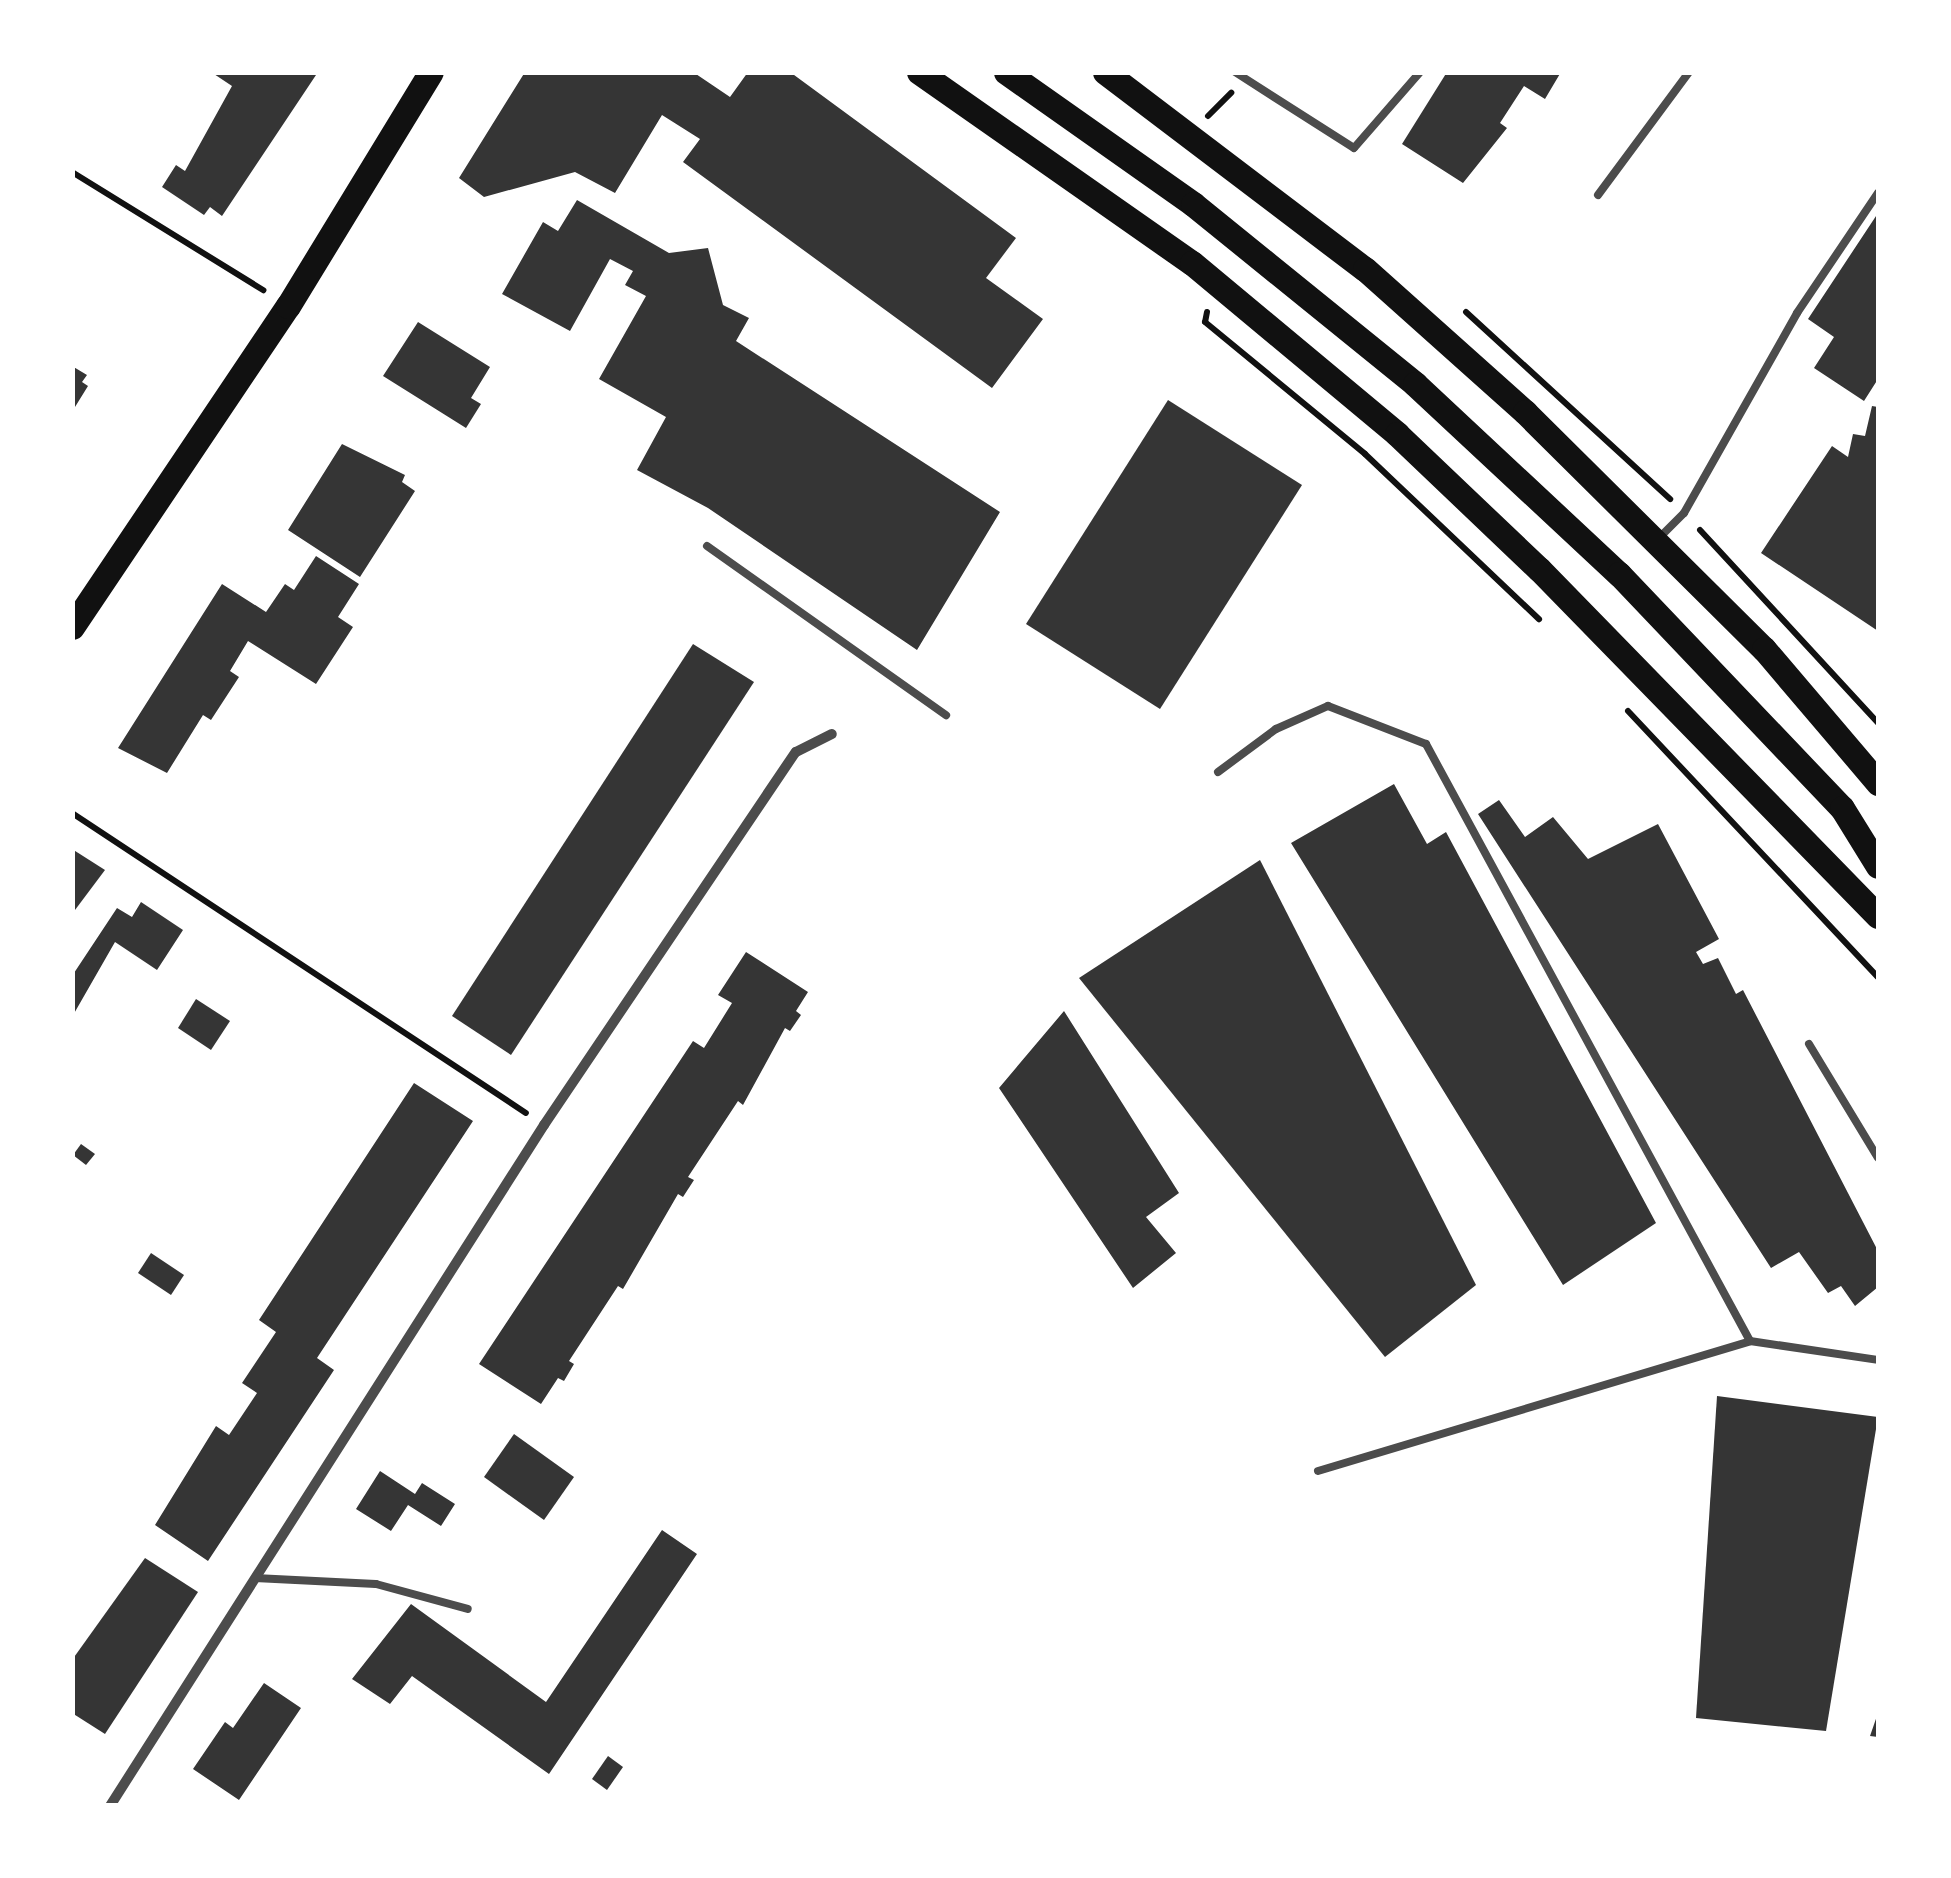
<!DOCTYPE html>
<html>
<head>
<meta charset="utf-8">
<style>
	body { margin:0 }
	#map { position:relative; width:1951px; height:1878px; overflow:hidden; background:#fff; font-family:"PT Sans",sans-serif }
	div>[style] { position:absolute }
	.building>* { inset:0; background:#353535 }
	.path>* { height:6px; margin:-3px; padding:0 3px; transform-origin:3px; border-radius:3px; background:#111 }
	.service>* { height:8px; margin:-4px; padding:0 4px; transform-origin:4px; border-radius:4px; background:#4c4c4c }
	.minor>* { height:10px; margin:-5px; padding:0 5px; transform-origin:5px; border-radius:5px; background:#4c4c4c }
	.primary>* { height:25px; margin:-12.5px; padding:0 12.5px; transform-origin:12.5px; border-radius:12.5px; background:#111 }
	span { translate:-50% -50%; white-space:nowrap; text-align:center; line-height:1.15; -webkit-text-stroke:10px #fff; paint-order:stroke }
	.frame { position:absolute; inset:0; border:75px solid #fff; pointer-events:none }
</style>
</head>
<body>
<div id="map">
	<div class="building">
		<i style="clip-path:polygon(211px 72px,318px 72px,222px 216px,210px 207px,204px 215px,162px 187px,176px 165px,185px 171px,232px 86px)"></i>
		<i style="clip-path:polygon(525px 72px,693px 72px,730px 97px,748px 72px,790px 72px,1016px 238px,986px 278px,1043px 319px,992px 388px,683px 162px,700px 139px,662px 115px,615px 193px,575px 172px,484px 197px,459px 178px)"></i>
		<i style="clip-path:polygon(1447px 72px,1561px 72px,1545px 99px,1524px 86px,1500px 123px,1507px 128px,1463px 183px,1402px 144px)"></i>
		<i style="clip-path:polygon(577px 200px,669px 253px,708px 248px,723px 305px,749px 318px,736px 341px,1000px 512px,917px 650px,708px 508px,637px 470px,666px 417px,599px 379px,646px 296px,625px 285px,633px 271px,610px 259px,570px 331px,502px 294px,543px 222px,558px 231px)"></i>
		<i style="clip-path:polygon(1878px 213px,1878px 379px,1864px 401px,1814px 368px,1834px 337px,1808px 319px)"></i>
		<i style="clip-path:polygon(418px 322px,490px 367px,471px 398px,481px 404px,466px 428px,383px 376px)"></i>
		<i style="clip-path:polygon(72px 366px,87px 375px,82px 382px,88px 386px,75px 407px)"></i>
		<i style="clip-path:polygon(1168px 400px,1302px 485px,1160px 709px,1026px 624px)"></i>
		<i style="clip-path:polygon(1872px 406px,1878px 407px,1878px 631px,1761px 553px,1832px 446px,1848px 457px,1853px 434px,1865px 436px)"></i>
		<i style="clip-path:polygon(342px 444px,405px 475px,402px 482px,415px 491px,360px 577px,288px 530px)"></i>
		<i style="clip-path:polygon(316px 556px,359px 584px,338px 617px,353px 627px,316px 684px,248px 641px,230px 671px,239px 677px,211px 720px,203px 715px,167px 773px,118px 748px,222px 584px,266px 612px,285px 584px,294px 590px)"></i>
		<i style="clip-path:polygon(693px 644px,754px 682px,511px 1055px,452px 1016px)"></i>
		<i style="clip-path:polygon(1394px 784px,1427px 844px,1446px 832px,1656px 1223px,1563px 1285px,1291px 843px)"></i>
		<i style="clip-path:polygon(1499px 800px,1525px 837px,1553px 817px,1588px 859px,1658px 824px,1719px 939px,1696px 952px,1703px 964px,1718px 958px,1736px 994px,1743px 990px,1878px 1251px,1878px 1287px,1855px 1306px,1841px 1286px,1828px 1293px,1799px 1252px,1771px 1268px,1478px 814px)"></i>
		<i style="clip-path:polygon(72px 849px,105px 870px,72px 914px)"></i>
		<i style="clip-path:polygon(1260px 860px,1476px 1285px,1385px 1357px,1079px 978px)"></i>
		<i style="clip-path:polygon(141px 902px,183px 930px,157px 970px,115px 942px,72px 1017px,72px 976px,117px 908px,132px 917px)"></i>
		<i style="clip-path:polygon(746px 952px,808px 992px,796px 1011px,801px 1015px,790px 1031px,785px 1028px,743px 1105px,738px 1101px,688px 1177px,694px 1180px,683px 1197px,678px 1194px,623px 1289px,618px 1286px,569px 1361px,574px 1364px,564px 1381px,558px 1378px,541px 1404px,479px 1364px,693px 1041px,704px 1048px,732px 1003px,718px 995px)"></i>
		<i style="clip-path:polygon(196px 999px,230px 1021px,211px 1050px,178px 1028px)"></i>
		<i style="clip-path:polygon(1064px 1011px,1179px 1193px,1146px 1217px,1176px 1253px,1133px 1288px,999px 1088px)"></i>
		<i style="clip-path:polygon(414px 1083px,473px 1121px,317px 1358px,334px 1370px,208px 1561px,155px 1525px,216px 1426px,229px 1435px,257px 1393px,242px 1383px,276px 1332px,259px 1320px)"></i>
		<i style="clip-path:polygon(81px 1144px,95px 1154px,86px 1165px,73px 1155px)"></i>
		<i style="clip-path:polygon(151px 1253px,184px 1275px,171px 1295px,138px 1273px)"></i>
		<i style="clip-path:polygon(1717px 1396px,1878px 1417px,1826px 1731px,1696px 1718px)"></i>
		<i style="clip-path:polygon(514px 1434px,574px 1477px,544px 1520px,484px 1477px)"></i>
		<i style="clip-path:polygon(380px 1471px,415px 1494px,422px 1483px,455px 1504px,441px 1526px,408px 1505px,391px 1531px,356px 1509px)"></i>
		<i style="clip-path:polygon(662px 1530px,697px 1554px,549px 1774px,412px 1676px,390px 1704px,352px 1679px,411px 1604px,546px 1702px)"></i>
		<i style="clip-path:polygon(145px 1558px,198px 1592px,105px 1734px,72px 1713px,72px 1660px)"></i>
		<i style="clip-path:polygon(264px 1683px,301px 1708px,239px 1800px,193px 1769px,225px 1722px,233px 1728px)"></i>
		<i style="clip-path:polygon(1878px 1713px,1878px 1737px,1870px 1736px)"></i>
		<i style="clip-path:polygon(608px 1756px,623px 1767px,607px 1790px,592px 1779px)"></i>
	</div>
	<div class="path">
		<i style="left:1208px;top:116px;width:33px;rotate:-45deg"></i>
		<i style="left:72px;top:172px;width:225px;rotate:31.7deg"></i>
		<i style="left:1207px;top:312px;width:10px;rotate:101deg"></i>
		<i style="left:1205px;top:322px;width:207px;rotate:39.5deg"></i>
		<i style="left:1365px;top:454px;width:240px;rotate:43.5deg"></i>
		<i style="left:1466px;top:312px;width:277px;rotate:42.5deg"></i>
		<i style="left:1700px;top:530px;width:263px;rotate:47.3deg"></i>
		<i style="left:1628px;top:711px;width:365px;rotate:46.8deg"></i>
		<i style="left:72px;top:813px;width:544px;rotate:33.46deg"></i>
	</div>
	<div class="service">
		<i style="left:1235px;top:72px;width:141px;rotate:32.6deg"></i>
		<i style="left:1354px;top:148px;width:101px;rotate:-49deg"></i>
		<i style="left:1598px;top:195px;width:153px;rotate:-53.5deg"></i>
		<i style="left:1659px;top:538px;width:35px;rotate:-45deg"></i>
		<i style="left:1684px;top:513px;width:230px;rotate:-60.5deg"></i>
		<i style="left:1797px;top:313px;width:145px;rotate:-56deg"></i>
		<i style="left:707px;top:546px;width:293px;rotate:35.3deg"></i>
		<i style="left:1218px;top:772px;width:72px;rotate:-36.6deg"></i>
		<i style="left:1276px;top:729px;width:57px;rotate:-23.9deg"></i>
		<i style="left:1328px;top:706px;width:105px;rotate:21.2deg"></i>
		<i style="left:1426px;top:744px;width:679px;rotate:61.51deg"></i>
		<i style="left:1809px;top:1044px;width:133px;rotate:58.8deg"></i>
		<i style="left:1318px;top:1471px;width:451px;rotate:-16.7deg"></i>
		<i style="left:1750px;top:1341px;width:129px;rotate:8.4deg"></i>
		<i style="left:255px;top:1578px;width:121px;rotate:2.8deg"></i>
		<i style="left:376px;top:1584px;width:95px;rotate:15.2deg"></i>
	</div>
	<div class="minor">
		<i style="left:110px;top:1806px;width:808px;rotate:-57.49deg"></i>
		<i style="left:544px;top:1125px;width:450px;rotate:-56deg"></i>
		<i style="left:796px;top:752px;width:40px;rotate:-26.6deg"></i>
	</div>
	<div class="primary">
		<i style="left:919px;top:72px;width:333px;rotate:35deg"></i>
		<i style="left:1192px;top:263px;width:267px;rotate:39.8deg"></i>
		<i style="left:1397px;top:434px;width:196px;rotate:43.6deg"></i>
		<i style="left:1539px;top:569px;width:485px;rotate:45.7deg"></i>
		<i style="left:1006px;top:72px;width:229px;rotate:35.2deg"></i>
		<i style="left:1193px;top:204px;width:286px;rotate:39deg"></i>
		<i style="left:1415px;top:384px;width:279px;rotate:43deg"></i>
		<i style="left:1619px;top:574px;width:323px;rotate:46.4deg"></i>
		<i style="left:1842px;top:808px;width:68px;rotate:58.2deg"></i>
		<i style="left:1105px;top:72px;width:326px;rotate:37.2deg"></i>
		<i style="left:1365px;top:269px;width:215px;rotate:41.8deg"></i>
		<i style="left:1525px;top:412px;width:337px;rotate:44.8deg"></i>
		<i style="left:1764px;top:649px;width:176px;rotate:49.6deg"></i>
		<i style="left:72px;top:627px;width:387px;rotate:-56.1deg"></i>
		<i style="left:288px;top:306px;width:274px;rotate:-58.6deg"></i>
	</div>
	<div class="frame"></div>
</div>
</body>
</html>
